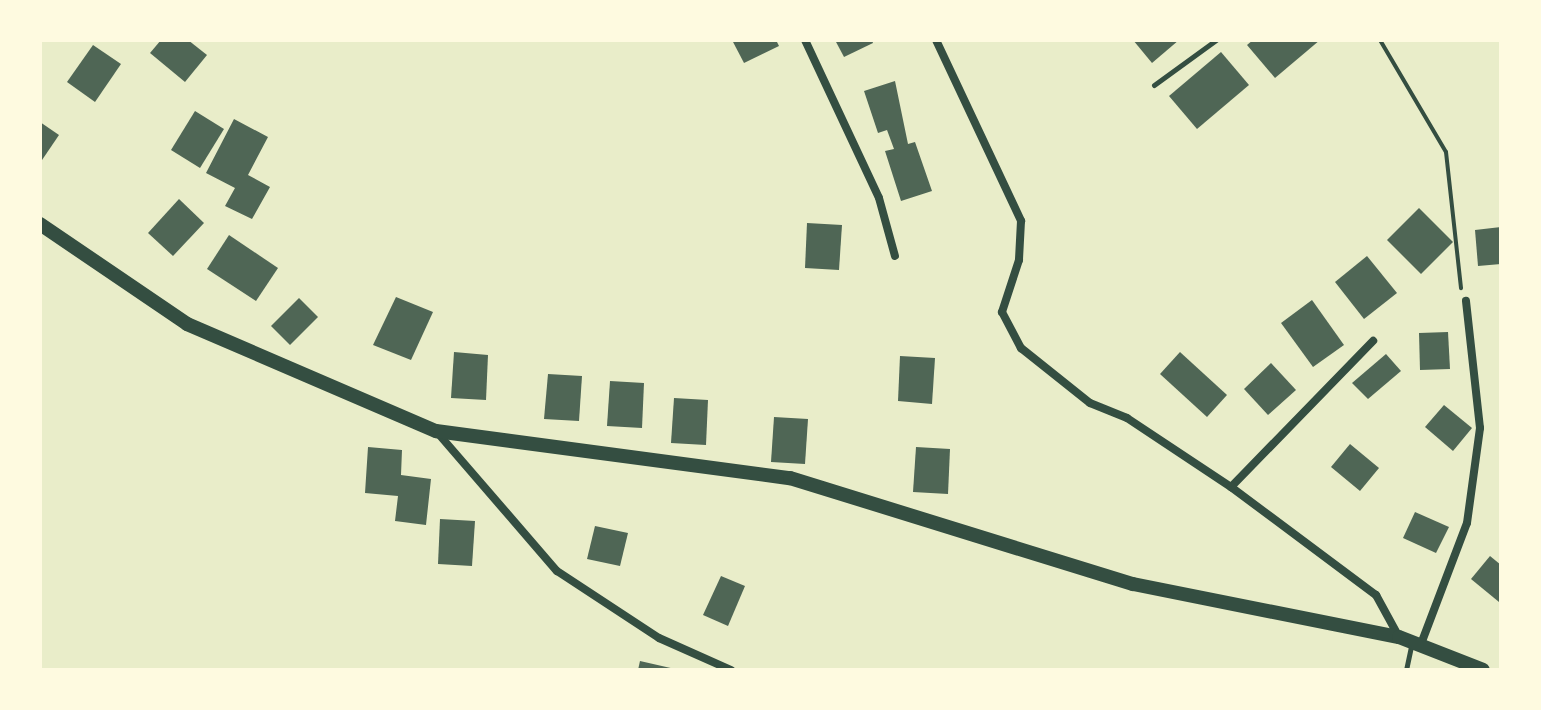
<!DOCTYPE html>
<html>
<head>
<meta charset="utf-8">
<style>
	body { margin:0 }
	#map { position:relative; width:1541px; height:710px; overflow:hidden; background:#e9edc9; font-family:"Asap Condensed",sans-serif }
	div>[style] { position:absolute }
	.building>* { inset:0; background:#4f6655 }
	.path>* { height:4px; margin:-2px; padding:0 2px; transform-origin:2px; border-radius:2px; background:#344e41 }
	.service>* { height:5px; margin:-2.5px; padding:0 2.5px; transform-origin:2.5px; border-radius:2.5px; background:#344e41 }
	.minor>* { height:8px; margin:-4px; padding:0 4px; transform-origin:4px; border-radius:4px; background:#344e41 }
	.tertiary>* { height:14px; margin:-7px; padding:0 7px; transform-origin:7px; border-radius:7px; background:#344e41 }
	span { translate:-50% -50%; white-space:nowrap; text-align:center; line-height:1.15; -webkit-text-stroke:6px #fefae0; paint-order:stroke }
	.frame { position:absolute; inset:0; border:42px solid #fefae0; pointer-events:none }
</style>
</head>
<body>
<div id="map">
	<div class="building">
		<i style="clip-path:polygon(161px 40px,188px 40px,207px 55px,185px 82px,150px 53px)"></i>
		<i style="clip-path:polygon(732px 40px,776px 40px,779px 46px,744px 63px)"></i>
		<i style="clip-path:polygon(835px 40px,872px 40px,873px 43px,844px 57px)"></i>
		<i style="clip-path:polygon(1133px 40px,1179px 40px,1152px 63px)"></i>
		<i style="clip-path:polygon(1253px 40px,1320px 40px,1275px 78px,1247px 45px)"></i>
		<i style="clip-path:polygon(93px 45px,121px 64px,95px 102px,67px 82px)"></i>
		<i style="clip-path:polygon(1221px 52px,1249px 85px,1197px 129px,1169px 96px)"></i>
		<i style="clip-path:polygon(895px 81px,908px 144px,915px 142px,932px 191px,901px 201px,885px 151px,894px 149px,887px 130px,878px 133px,864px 91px)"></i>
		<i style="clip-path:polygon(195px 111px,224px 129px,200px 168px,171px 150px)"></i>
		<i style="clip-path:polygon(234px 119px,268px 137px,248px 175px,270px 187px,252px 219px,225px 206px,235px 188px,206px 173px)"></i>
		<i style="clip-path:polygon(40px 122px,59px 135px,40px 163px)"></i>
		<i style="clip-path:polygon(179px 199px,204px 223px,173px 256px,148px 233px)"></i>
		<i style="clip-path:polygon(1419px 208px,1453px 242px,1421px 274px,1387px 240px)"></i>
		<i style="clip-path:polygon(807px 223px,842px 225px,839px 270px,805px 268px)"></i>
		<i style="clip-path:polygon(1501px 227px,1501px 264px,1478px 266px,1475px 230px)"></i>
		<i style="clip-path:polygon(229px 235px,278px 268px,256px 301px,207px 269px)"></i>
		<i style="clip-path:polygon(1367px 256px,1397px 293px,1364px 319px,1335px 282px)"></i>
		<i style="clip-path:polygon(396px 297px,433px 312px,411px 360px,373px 345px)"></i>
		<i style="clip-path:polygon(299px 298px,318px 317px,290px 345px,271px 326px)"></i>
		<i style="clip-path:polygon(1312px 300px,1344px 345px,1313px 367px,1281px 323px)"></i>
		<i style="clip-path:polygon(1448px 332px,1450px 369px,1420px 370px,1419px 333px)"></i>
		<i style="clip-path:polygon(454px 352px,488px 355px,486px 400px,451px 398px)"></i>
		<i style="clip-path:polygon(1180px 352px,1227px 395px,1207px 417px,1160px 374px)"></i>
		<i style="clip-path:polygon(1386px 354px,1401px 371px,1368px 399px,1352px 383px)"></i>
		<i style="clip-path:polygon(900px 356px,935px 358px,932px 404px,898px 401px)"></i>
		<i style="clip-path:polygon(1271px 363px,1296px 390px,1268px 415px,1244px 389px)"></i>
		<i style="clip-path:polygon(548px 374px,582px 376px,579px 421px,544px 419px)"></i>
		<i style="clip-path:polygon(610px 381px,644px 383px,642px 428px,607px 426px)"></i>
		<i style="clip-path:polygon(674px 398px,708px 400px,706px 445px,671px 443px)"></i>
		<i style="clip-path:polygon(1444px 405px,1472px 428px,1453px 451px,1425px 427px)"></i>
		<i style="clip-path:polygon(774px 417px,808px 419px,805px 464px,771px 462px)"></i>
		<i style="clip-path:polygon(1350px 444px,1379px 468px,1360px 491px,1331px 467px)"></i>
		<i style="clip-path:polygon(368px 447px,402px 450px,401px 475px,431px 479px,426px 525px,395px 521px,398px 496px,365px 493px)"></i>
		<i style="clip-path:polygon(916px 447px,950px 449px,948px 494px,913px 492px)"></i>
		<i style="clip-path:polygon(1415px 512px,1449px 527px,1436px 553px,1403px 538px)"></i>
		<i style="clip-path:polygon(440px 519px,475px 521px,472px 566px,438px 564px)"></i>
		<i style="clip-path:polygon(595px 526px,628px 533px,620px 566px,587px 559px)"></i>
		<i style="clip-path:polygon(1490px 556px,1501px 565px,1499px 602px,1471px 579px)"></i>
		<i style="clip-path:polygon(721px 576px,745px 586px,728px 626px,703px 615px)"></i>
		<i style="clip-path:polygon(640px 661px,675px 669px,674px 670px,638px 670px)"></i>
	</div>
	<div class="path">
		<i style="left:1380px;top:40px;width:130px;rotate:59.5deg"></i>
		<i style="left:1446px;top:152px;width:137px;rotate:83.7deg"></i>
	</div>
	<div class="service">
		<i style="left:1154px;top:85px;width:77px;rotate:-36deg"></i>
		<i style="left:1406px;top:670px;width:25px;rotate:-78deg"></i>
	</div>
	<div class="minor">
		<i style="left:805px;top:40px;width:174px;rotate:64.9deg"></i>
		<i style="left:879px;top:198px;width:60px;rotate:74.6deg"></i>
		<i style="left:936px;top:40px;width:200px;rotate:64.8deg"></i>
		<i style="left:1021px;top:221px;width:39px;rotate:93deg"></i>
		<i style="left:1019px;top:260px;width:55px;rotate:108.1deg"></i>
		<i style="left:1002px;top:312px;width:41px;rotate:62.2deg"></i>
		<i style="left:1021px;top:348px;width:88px;rotate:38.6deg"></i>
		<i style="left:1090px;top:403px;width:40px;rotate:22deg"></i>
		<i style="left:1127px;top:418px;width:125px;rotate:33.6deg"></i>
		<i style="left:1231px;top:487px;width:181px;rotate:36.7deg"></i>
		<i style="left:1376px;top:595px;width:48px;rotate:61.3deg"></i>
		<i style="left:436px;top:431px;width:185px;rotate:49.2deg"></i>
		<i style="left:557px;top:571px;width:122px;rotate:33.3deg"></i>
		<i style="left:659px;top:638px;width:79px;rotate:24deg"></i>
		<i style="left:1231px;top:487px;width:204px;rotate:-45.8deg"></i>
		<i style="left:1421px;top:644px;width:129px;rotate:-69.2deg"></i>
		<i style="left:1467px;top:523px;width:96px;rotate:-82.2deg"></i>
		<i style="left:1480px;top:428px;width:128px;rotate:-96.3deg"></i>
	</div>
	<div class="tertiary">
		<i style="left:40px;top:224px;width:178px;rotate:34.2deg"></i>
		<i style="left:187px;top:324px;width:271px;rotate:23.3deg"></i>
		<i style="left:436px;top:431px;width:357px;rotate:7.6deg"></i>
		<i style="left:790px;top:478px;width:359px;rotate:17.2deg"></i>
		<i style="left:1133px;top:584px;width:271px;rotate:11.3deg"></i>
		<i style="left:1399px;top:637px;width:90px;rotate:21.4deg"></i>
	</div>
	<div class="frame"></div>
</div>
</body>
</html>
